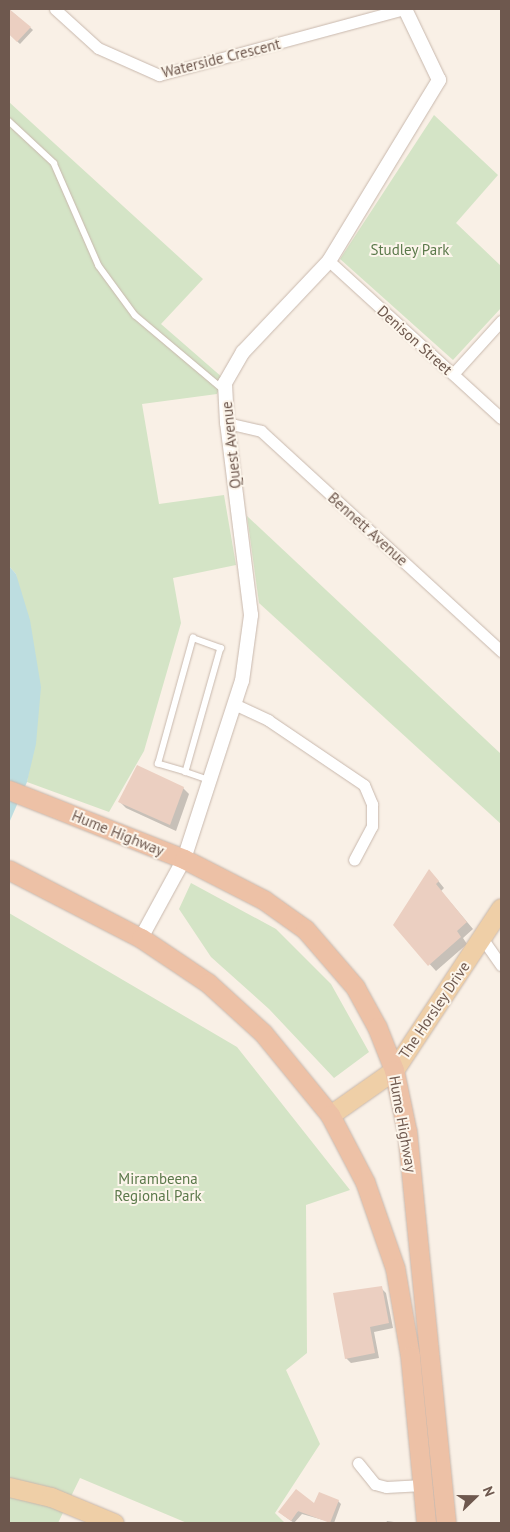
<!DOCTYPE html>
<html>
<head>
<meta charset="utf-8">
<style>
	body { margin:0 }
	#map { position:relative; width:510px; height:1532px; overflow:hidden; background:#f9f0e6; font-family:"PT Sans",sans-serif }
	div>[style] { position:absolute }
	.green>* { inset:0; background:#d4e4c6 }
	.water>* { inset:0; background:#bddde0 }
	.shadow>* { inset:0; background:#0003 }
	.building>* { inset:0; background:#ebcfc1 }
	.roads { filter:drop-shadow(0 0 1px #c8b8ad) drop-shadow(0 0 1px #c8b8ad) }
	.service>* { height:5.5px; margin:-2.75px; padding:0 2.75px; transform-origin:2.75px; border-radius:2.75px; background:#fff }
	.minor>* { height:11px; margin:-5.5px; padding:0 5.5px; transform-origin:5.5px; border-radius:5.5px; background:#fff }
	.tertiary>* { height:14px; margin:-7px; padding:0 7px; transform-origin:7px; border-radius:7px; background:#fff }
	.primary>* { height:19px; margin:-9.5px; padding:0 9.5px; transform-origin:9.5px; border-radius:9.5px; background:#efcfa7 }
	.trunk>* { height:19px; margin:-9.5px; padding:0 9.5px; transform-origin:9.5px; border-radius:9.5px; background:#edc1a6 }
	span { translate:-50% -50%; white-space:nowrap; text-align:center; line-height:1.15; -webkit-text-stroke:4px #fcf5eb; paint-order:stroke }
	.street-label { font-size:15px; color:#6e584e }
	.park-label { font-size:15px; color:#5b794b }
	.frame { position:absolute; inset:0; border:10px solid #6e584e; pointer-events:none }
	.north { position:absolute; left:450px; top:1472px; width:50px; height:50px; -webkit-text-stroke:4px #fcf5eb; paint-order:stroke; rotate:68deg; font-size:14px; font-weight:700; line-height:20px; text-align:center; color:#6e584e }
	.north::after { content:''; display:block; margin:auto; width:18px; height:22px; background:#6e584e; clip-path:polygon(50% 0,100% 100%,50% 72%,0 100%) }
</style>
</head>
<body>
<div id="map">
	<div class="green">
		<i style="clip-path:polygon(9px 102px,203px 279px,161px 324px,223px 378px,217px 394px,142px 404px,159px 504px,224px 495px,236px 565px,173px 578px,181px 623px,144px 751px,109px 812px,27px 782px,37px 721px,16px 574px,9px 566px)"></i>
		<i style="clip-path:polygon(434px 115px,498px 175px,456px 223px,501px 266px,501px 308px,453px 360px,340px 259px)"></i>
		<i style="clip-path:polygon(247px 516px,501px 754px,501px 824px,259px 603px)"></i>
		<i style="clip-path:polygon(191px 883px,276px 929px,331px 984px,369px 1052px,334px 1078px,269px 1009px,211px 957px,179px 909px)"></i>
		<i style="clip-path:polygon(9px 913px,237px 1047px,350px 1190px,306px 1205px,307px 1353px,286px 1370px,320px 1444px,275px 1513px,285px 1523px,187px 1523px,80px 1478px,58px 1523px,9px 1523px)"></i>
	</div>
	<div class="water">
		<i style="clip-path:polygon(9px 566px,16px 574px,30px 620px,41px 687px,36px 744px,27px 782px,9px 823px)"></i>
	</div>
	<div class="shadow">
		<i style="clip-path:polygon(9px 9px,33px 30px,20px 44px,9px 34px)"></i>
		<i style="clip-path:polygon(183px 788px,189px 794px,176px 831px,126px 808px,120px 802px)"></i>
		<i style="clip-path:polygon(435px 877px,444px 888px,441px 891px,473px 929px,463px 938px,467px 944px,436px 971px,394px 925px)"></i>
		<i style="clip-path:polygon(381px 1288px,386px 1293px,393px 1328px,374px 1332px,379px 1358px,351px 1363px,346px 1358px)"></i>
		<i style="clip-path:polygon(338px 1501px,341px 1504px,334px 1523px,302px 1514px,294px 1523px,283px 1515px)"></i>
		<i style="clip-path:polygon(387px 1521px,401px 1523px,386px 1523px)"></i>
	</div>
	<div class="building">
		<i style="clip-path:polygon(9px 9px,31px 27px,17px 42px,9px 34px)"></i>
		<i style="clip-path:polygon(137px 765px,184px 787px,170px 825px,118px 802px)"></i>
		<i style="clip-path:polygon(429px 869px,439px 881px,436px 884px,467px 922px,457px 931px,461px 937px,428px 966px,393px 925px)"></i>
		<i style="clip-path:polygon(382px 1286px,389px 1323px,370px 1327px,375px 1353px,345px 1359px,333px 1293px)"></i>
		<i style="clip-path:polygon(296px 1489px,314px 1503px,319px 1492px,339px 1500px,330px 1523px,298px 1511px,291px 1521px,278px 1512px)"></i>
	</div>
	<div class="roads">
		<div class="service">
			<i style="left:9px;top:121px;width:62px;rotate:43deg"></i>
			<i style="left:54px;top:163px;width:112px;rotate:66.4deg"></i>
			<i style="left:99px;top:266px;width:61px;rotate:53.7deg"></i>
			<i style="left:135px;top:315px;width:115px;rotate:40.1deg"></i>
			<i style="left:193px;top:638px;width:30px;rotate:20deg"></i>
			<i style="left:221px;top:648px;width:129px;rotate:105.8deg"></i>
			<i style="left:186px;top:772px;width:29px;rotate:-164deg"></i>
			<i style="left:158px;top:764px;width:131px;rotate:-74.5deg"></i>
			<i style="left:186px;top:772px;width:24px;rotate:19deg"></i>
		</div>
		<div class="minor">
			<i style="left:55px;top:9px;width:58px;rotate:42.2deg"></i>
			<i style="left:98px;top:48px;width:67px;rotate:23.9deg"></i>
			<i style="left:159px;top:75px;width:254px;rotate:-15.1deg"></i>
			<i style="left:329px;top:261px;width:233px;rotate:42.4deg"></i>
			<i style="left:453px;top:374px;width:72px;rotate:-47.8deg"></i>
			<i style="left:227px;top:423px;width:35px;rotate:13deg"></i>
			<i style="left:261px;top:431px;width:326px;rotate:42.5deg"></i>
			<i style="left:234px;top:704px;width:38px;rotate:25deg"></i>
			<i style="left:268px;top:720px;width:116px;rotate:34.1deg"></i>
			<i style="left:364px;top:785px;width:21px;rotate:67deg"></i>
			<i style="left:372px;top:804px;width:22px;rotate:90deg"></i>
			<i style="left:372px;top:826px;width:38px;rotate:118deg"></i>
			<i style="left:482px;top:938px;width:33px;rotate:55deg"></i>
			<i style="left:358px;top:1463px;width:27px;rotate:51deg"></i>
			<i style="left:375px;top:1484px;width:11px;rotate:15deg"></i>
			<i style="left:386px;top:1487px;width:37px;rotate:-3deg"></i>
		</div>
		<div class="tertiary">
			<i style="left:141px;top:938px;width:90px;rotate:-61.4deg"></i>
			<i style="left:184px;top:859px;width:187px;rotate:-72deg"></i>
			<i style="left:242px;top:681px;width:67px;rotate:-82.2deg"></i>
			<i style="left:251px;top:615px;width:193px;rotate:-97.1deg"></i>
			<i style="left:227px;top:423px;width:40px;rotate:-92.9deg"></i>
			<i style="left:225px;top:383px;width:36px;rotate:-60deg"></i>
			<i style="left:243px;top:352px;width:125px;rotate:-46.6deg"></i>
			<i style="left:329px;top:261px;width:212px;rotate:-58.7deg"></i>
			<i style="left:439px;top:80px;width:79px;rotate:-115.6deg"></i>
		</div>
		<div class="primary">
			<i style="left:330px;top:1115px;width:78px;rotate:-35.1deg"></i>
			<i style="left:394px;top:1070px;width:194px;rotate:-56.6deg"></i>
			<i style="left:9px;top:1487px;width:43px;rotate:13.4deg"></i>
			<i style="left:51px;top:1497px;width:68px;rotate:22.4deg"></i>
		</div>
		<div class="trunk">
			<i style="left:9px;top:790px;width:188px;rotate:21.5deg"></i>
			<i style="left:184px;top:859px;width:90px;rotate:27.1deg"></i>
			<i style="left:264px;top:900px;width:50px;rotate:35.3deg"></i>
			<i style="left:305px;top:929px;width:77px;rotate:49.2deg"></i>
			<i style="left:355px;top:987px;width:46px;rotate:61.2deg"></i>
			<i style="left:377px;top:1027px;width:46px;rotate:68.4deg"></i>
			<i style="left:394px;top:1070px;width:63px;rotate:78.2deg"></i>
			<i style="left:407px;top:1132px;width:393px;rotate:84.3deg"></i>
			<i style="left:9px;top:870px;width:148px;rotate:27.3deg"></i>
			<i style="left:141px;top:938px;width:81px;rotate:33.9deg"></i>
			<i style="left:208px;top:983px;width:74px;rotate:42.3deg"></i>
			<i style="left:263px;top:1033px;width:106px;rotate:50.7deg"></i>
			<i style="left:330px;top:1115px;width:76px;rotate:62.4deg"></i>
			<i style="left:365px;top:1182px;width:91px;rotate:70.8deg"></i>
			<i style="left:395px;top:1268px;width:89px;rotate:80.3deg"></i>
			<i style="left:410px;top:1356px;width:168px;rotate:84.5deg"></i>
		</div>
	</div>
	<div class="street-label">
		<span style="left:221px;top:58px;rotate:-14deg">Waterside Crescent</span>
		<span style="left:415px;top:340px;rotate:42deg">Denison Street</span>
		<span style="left:231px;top:445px;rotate:-96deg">Quest Avenue</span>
		<span style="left:368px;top:529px;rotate:42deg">Bennett Avenue</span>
		<span style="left:118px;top:833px;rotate:22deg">Hume Highway</span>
		<span style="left:434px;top:1010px;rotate:-56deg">The Horsley Drive</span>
		<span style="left:403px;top:1124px;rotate:80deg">Hume Highway</span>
	</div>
	<div class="park-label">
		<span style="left:410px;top:250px">Studley Park</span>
		<span style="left:158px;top:1187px">Mirambeena<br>Regional Park</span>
	</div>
	<div class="frame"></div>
	<div class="north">N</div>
</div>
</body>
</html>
